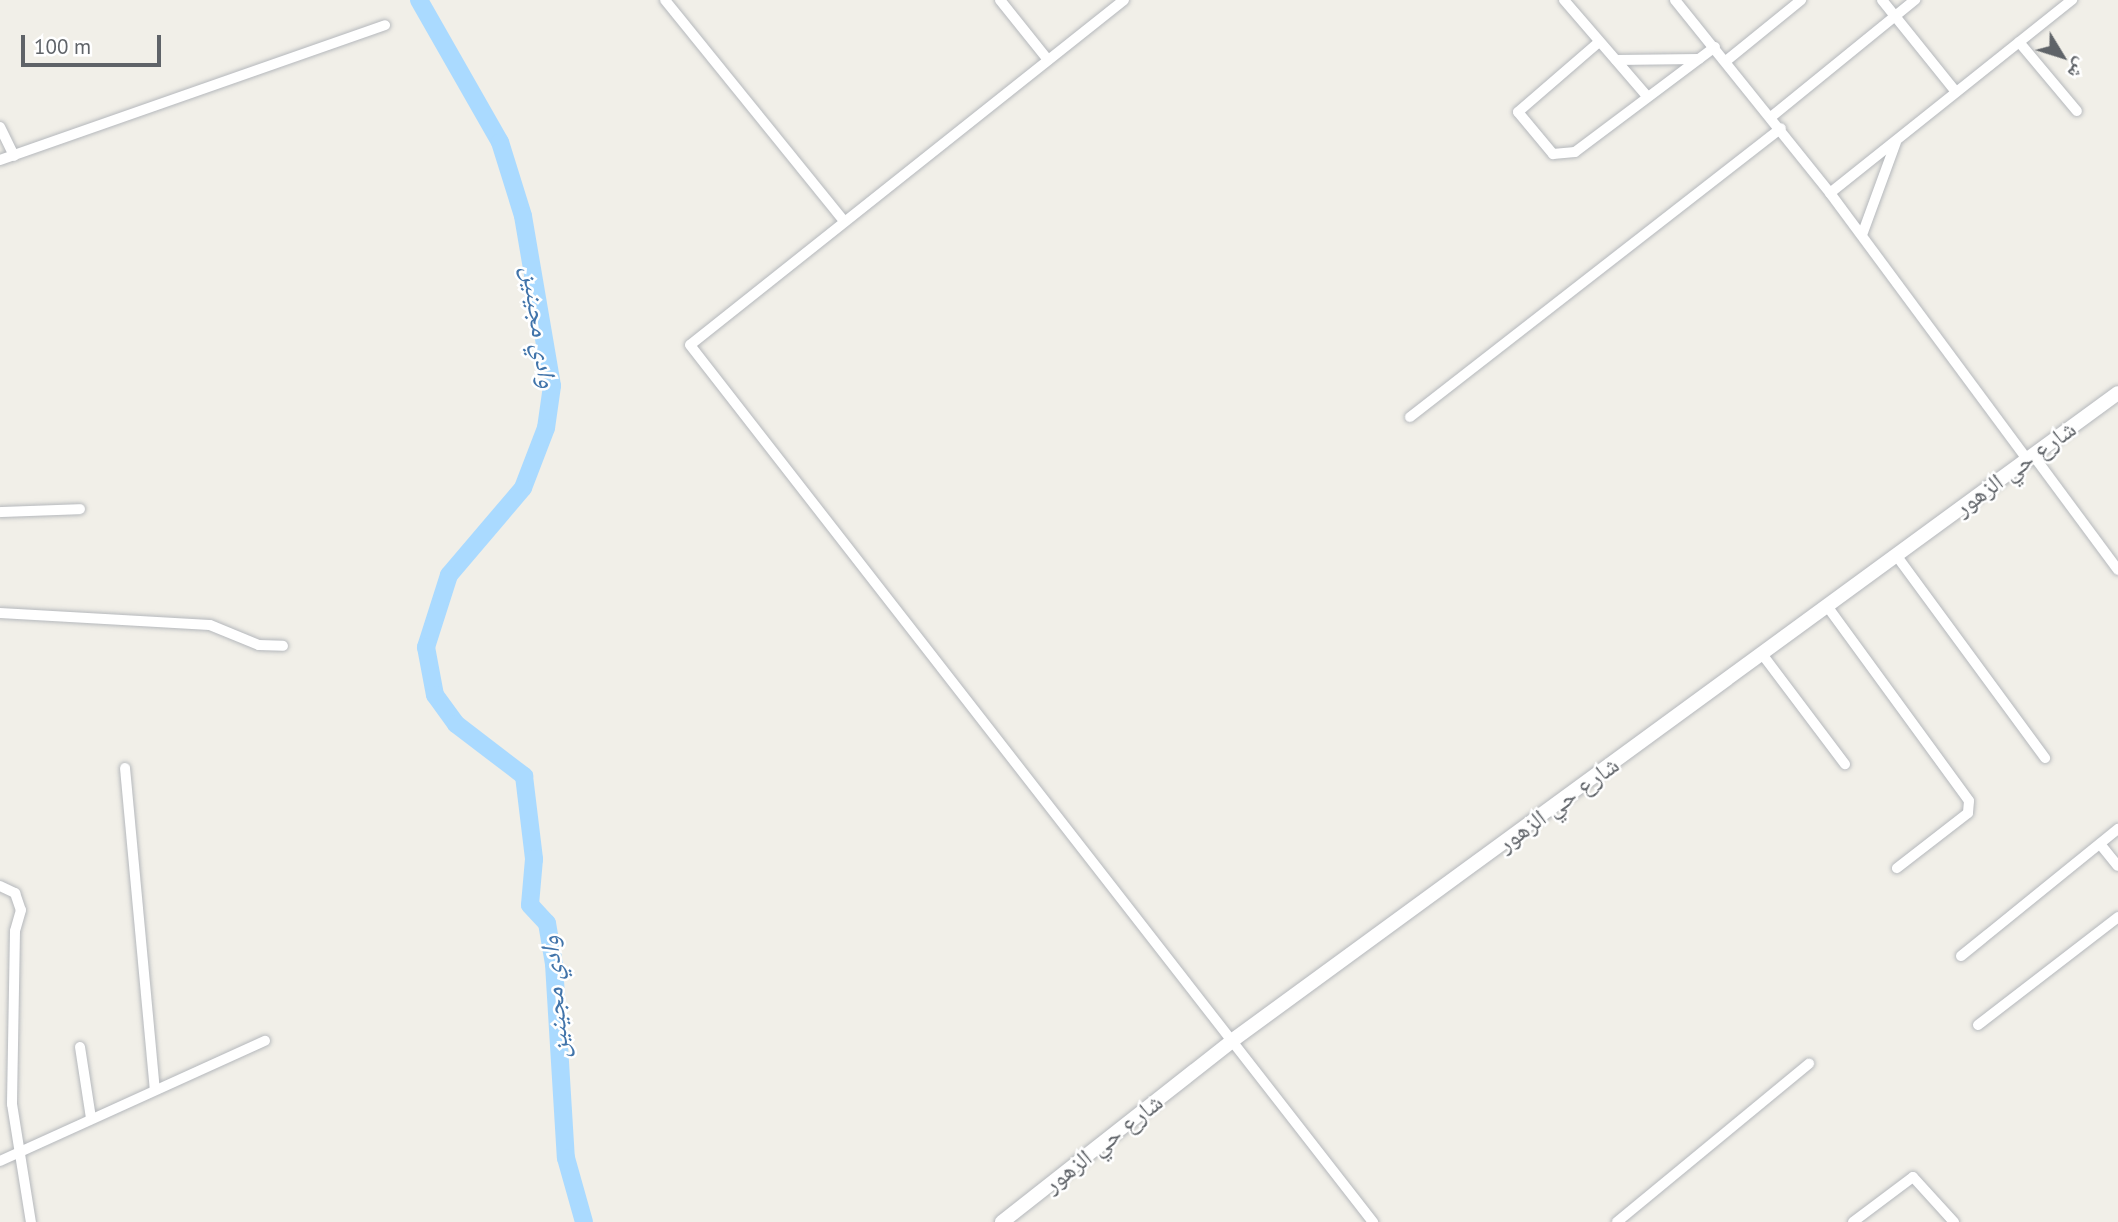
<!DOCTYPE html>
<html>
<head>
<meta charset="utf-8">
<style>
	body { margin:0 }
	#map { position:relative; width:2118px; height:1222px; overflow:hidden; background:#f1efe8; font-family:"PT Sans","Noto Naskh Arabic",sans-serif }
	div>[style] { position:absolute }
	.river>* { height:18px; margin:-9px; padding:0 9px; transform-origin:9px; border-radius:9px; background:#aadaff }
	.roads { filter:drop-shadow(0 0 2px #b5b8bc) drop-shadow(0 0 2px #b5b8bc) }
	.street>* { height:10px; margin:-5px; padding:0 5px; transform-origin:5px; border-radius:5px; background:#fff }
	.secondary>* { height:14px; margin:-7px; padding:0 7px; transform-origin:7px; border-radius:7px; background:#fff }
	span { translate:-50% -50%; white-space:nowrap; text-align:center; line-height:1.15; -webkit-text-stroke:5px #fff; paint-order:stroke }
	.street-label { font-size:24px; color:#5f6368 }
	.water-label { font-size:26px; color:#4174aa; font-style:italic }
	.north { position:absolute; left:2027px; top:21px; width:70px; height:70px; -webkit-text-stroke:5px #fff; paint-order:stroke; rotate:128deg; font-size:19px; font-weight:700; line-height:28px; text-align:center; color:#5f6368 }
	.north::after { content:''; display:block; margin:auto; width:24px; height:32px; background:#5f6368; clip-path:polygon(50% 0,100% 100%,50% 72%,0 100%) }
	.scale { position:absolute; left:21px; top:35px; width:140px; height:32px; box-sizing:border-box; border:4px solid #5f6368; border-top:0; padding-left:9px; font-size:21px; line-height:24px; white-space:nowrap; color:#5f6368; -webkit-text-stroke:5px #fff; paint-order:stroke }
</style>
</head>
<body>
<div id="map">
	<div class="river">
		<i style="left:419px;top:0;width:163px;rotate:60.3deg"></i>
		<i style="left:500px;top:142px;width:77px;rotate:72.7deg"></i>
		<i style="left:523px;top:216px;width:172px;rotate:80.3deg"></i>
		<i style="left:552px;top:386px;width:42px;rotate:98.1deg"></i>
		<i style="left:546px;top:428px;width:64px;rotate:111deg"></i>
		<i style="left:523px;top:488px;width:114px;rotate:130.4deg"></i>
		<i style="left:449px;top:575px;width:76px;rotate:107.7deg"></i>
		<i style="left:426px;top:647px;width:49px;rotate:79.4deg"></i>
		<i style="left:435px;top:695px;width:36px;rotate:54deg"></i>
		<i style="left:456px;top:724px;width:86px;rotate:37.4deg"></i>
		<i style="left:524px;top:776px;width:84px;rotate:83.1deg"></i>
		<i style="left:534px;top:859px;width:46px;rotate:95deg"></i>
		<i style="left:530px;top:905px;width:25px;rotate:47deg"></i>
		<i style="left:547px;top:923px;width:42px;rotate:80.3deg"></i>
		<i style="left:554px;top:964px;width:194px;rotate:86.5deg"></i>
		<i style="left:566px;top:1158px;width:66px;rotate:74.3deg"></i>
	</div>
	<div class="roads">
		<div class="street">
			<i style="left:665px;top:0;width:284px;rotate:51deg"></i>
			<i style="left:1000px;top:0;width:77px;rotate:51.3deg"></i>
			<i style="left:1124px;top:0;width:554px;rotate:141.52deg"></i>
			<i style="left:690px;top:345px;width:1112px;rotate:52.09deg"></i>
			<i style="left:1564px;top:0;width:127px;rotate:49.2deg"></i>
			<i style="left:1675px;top:0;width:248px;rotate:51.2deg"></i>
			<i style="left:1830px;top:193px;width:331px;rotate:53.5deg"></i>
			<i style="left:1882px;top:0;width:118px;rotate:51.2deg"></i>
			<i style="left:1599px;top:42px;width:107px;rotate:139.2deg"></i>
			<i style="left:1518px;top:112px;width:55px;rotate:50.2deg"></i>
			<i style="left:1553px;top:154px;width:22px;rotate:-5deg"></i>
			<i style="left:1575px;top:152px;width:175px;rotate:-36.9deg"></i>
			<i style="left:2019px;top:42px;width:90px;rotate:50deg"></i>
			<i style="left:1616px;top:60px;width:83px;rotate:-0.7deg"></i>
			<i style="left:1726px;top:61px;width:97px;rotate:-39.1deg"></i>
			<i style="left:1771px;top:117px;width:186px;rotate:-39.1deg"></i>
			<i style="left:0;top:127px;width:32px;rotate:64deg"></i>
			<i style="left:0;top:160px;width:408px;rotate:-19.3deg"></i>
			<i style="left:1830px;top:193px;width:310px;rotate:-38.6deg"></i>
			<i style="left:1862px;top:235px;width:99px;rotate:-69.9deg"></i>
			<i style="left:1410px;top:417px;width:470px;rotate:-37.9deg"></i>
			<i style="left:2033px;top:455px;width:143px;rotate:53.5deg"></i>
			<i style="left:0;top:512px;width:80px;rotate:-2.1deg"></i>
			<i style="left:1896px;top:555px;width:252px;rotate:53.7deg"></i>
			<i style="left:1827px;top:606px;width:241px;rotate:53.9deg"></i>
			<i style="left:1969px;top:801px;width:12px;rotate:95deg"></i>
			<i style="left:1968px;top:813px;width:90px;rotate:142.2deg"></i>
			<i style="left:0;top:613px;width:210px;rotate:3.3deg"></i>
			<i style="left:210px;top:625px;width:53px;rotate:22.2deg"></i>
			<i style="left:259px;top:645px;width:24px;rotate:2deg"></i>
			<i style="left:1762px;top:654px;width:138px;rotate:53deg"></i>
			<i style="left:125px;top:768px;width:322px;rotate:84.7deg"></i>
			<i style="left:2100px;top:844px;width:28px;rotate:51deg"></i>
			<i style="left:0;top:886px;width:17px;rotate:25deg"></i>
			<i style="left:15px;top:893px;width:18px;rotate:71deg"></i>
			<i style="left:21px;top:910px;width:22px;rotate:106deg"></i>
			<i style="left:15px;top:931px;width:173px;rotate:91deg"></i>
			<i style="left:12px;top:1104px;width:120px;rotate:80.9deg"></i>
			<i style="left:1961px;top:956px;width:202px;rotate:-39deg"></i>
			<i style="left:1978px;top:1025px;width:177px;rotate:-37.6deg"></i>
			<i style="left:80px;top:1047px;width:72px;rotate:81.2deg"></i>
			<i style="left:0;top:1161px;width:291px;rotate:-24.4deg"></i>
			<i style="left:1617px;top:1222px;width:249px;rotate:-39.5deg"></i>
			<i style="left:1853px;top:1222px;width:75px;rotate:-36.9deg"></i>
			<i style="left:1913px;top:1177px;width:61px;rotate:47.7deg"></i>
		</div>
		<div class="secondary">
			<i style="left:1002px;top:1222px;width:294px;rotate:-38.2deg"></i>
			<i style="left:1233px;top:1040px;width:1096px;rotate:-36.17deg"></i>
		</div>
	</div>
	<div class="street-label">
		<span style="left:2015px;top:468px;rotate:-36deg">شارع حي الزهور</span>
		<span style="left:1558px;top:804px;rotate:-36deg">شارع حي الزهور</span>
		<span style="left:1103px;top:1143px;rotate:-38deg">شارع حي الزهور</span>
	</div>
	<div class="water-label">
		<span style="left:540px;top:327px;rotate:82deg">وادي مجينين</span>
		<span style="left:554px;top:997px;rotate:-95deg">وادي مجينين</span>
	</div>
	<div class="north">ش</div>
	<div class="scale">100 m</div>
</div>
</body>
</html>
